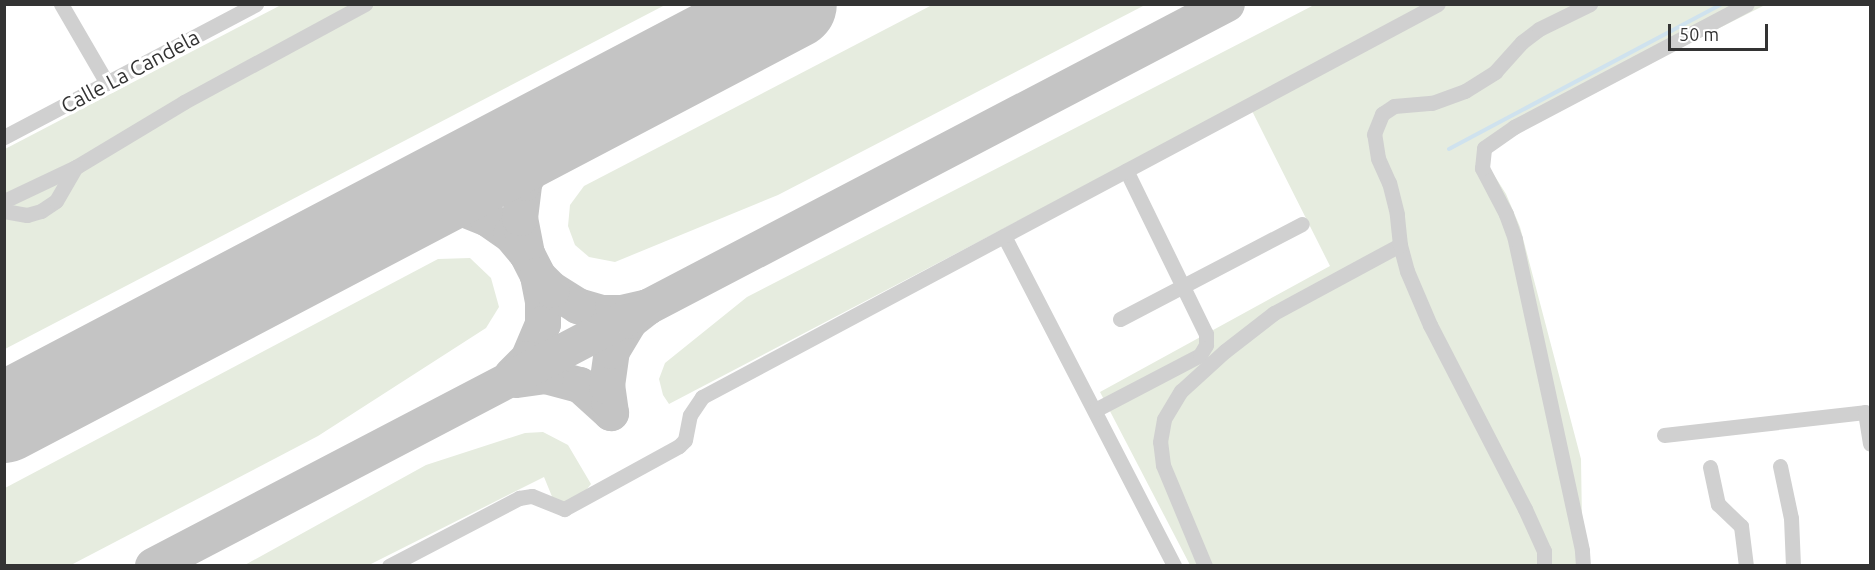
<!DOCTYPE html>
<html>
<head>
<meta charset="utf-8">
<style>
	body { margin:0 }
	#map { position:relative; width:1875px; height:570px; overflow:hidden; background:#fff; font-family:Ubuntu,sans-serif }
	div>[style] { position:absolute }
	.green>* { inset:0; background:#e6ecdf }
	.stream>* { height:4px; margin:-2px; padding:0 2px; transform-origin:2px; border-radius:2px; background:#cfe2ee }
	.taxiway>* { height:36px; margin:-18px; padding:0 18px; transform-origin:18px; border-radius:18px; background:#c4c4c4 }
	.runway>* { height:90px; margin:-45px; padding:0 45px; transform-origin:45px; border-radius:45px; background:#c4c4c4 }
	.minor>* { height:15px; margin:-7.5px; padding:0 7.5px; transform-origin:7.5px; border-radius:7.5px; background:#d0d0d0 }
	span { translate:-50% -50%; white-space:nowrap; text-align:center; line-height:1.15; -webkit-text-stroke:6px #fff; paint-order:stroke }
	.street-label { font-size:21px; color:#333 }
	.frame { position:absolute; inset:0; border:6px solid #333; pointer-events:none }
	.scale { position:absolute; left:1668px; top:24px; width:100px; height:27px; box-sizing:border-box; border:3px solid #333; border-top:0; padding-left:8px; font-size:18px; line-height:21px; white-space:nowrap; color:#333; -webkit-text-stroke:4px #fff; paint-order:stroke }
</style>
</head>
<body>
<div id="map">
	<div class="green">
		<i style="clip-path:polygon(281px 5px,665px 5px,5px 349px,5px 149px)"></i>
		<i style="clip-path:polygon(932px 5px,1145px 5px,778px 195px,615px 262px,589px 257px,575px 245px,568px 226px,570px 205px,584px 186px)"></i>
		<i style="clip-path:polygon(1314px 5px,1765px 5px,1500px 139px,1491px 146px,1489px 167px,1506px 194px,1520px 227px,1581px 459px,1582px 523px,1590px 565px,1190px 565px,1100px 392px,1330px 266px,1247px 101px,669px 404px,663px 395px,659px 379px,665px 363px,747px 297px)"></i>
		<i style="clip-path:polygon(470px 258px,491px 278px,499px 307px,486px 328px,318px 436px,71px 565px,5px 565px,5px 488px,438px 259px)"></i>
		<i style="clip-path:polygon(543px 432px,568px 445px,591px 484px,583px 494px,562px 503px,553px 499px,544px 477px,369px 565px,243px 566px,426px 465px,525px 433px)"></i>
	</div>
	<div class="stream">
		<i style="left:1449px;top:149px;width:309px;rotate:-28deg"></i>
	</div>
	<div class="taxiway">
		<i style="left:407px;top:207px;width:36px;rotate:-2deg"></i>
		<i style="left:443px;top:206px;width:23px;rotate:10deg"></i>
		<i style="left:466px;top:210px;width:24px;rotate:22deg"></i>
		<i style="left:488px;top:219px;width:28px;rotate:35deg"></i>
		<i style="left:511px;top:235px;width:25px;rotate:50deg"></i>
		<i style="left:527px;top:254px;width:25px;rotate:63deg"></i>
		<i style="left:538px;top:276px;width:25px;rotate:79deg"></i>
		<i style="left:543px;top:301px;width:23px;rotate:90deg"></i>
		<i style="left:543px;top:324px;width:38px;rotate:113deg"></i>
		<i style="left:528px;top:359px;width:23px;rotate:135deg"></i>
		<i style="left:527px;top:254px;width:37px;rotate:-101deg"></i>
		<i style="left:520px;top:218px;width:35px;rotate:-83deg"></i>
		<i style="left:524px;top:183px;width:61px;rotate:-60.5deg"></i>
		<i style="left:517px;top:380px;width:29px;rotate:-8deg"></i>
		<i style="left:546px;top:376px;width:35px;rotate:15deg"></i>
		<i style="left:580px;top:385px;width:42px;rotate:42.1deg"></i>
		<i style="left:611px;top:413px;width:27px;rotate:-98deg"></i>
		<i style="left:607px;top:386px;width:35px;rotate:-82deg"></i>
		<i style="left:612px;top:351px;width:35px;rotate:-59deg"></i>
		<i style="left:630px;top:321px;width:23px;rotate:-38deg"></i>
		<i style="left:648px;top:307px;width:27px;rotate:167deg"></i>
		<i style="left:622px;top:313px;width:20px;rotate:180deg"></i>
		<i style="left:602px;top:313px;width:25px;rotate:-164deg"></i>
		<i style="left:578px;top:306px;width:31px;rotate:-148deg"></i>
		<i style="left:552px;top:290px;width:20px;rotate:-135deg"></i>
		<i style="left:153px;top:566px;width:1212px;rotate:-27.62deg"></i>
	</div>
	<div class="runway">
		<i style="left:4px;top:418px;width:890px;rotate:-27.72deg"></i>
	</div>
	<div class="minor">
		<i style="left:61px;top:4px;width:91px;rotate:59.8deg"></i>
		<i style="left:4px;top:137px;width:285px;rotate:-27.8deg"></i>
		<i style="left:4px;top:201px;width:80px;rotate:-25.3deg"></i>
		<i style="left:76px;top:167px;width:126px;rotate:-31deg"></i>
		<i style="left:184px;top:102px;width:206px;rotate:-28.4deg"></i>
		<i style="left:4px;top:211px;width:23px;rotate:10deg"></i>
		<i style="left:27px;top:215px;width:15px;rotate:-16deg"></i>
		<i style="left:41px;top:211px;width:18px;rotate:-34deg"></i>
		<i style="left:56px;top:201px;width:39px;rotate:-60deg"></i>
		<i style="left:1004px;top:236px;width:371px;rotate:62.7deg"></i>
		<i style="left:1120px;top:319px;width:205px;rotate:-27.6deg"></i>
		<i style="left:1095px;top:410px;width:119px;rotate:-27.6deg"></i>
		<i style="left:1200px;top:355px;width:12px;rotate:-59deg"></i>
		<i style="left:1206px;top:345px;width:11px;rotate:-90deg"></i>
		<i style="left:1206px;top:334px;width:182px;rotate:-116deg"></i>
		<i style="left:1664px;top:435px;width:202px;rotate:-6.5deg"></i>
		<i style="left:1865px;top:412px;width:32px;rotate:81deg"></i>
		<i style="left:1780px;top:466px;width:53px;rotate:78.1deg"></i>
		<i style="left:1791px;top:518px;width:48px;rotate:87.6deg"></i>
		<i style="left:1710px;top:467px;width:38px;rotate:78deg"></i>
		<i style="left:1718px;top:504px;width:32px;rotate:44deg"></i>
		<i style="left:1741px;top:526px;width:40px;rotate:82.9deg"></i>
		<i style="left:389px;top:566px;width:147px;rotate:-27.6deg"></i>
		<i style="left:519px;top:498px;width:13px;rotate:-9deg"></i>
		<i style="left:532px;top:496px;width:35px;rotate:22deg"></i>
		<i style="left:564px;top:509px;width:131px;rotate:-28.7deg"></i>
		<i style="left:679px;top:446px;width:8px;rotate:-45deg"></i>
		<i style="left:685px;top:440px;width:25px;rotate:-79deg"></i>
		<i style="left:690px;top:415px;width:22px;rotate:-56deg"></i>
		<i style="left:702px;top:397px;width:834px;rotate:-28.1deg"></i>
		<i style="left:1205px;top:566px;width:109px;rotate:-112.6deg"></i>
		<i style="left:1163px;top:465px;width:23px;rotate:-97deg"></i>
		<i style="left:1160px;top:442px;width:23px;rotate:-80deg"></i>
		<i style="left:1164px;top:419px;width:33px;rotate:-59deg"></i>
		<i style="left:1181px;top:391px;width:59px;rotate:-42.3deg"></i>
		<i style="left:1225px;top:351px;width:62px;rotate:-37.8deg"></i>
		<i style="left:1274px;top:313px;width:143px;rotate:-28.4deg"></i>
		<i style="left:1544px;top:566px;width:15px;rotate:-90deg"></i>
		<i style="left:1544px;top:551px;width:46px;rotate:-114.3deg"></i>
		<i style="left:1525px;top:509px;width:207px;rotate:-117.3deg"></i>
		<i style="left:1430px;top:325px;width:59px;rotate:-113.1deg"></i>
		<i style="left:1407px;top:271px;width:27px;rotate:-105deg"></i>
		<i style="left:1400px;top:245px;width:31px;rotate:-96deg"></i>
		<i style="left:1397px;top:214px;width:32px;rotate:-104deg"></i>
		<i style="left:1389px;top:183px;width:27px;rotate:-114deg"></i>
		<i style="left:1378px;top:158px;width:24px;rotate:-99deg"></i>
		<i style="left:1374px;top:134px;width:22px;rotate:-68deg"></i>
		<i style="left:1382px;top:114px;width:14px;rotate:-34deg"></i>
		<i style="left:1394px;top:106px;width:38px;rotate:-5deg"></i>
		<i style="left:1432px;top:103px;width:35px;rotate:-20deg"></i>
		<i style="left:1465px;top:91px;width:36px;rotate:-32deg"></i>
		<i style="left:1495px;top:72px;width:40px;rotate:-48deg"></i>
		<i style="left:1522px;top:42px;width:21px;rotate:-37deg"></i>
		<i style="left:1539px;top:29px;width:57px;rotate:-26.1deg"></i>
		<i style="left:1583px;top:566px;width:16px;rotate:-94deg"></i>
		<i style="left:1582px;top:550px;width:318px;rotate:-102.2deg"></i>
		<i style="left:1515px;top:239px;width:27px;rotate:-110deg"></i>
		<i style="left:1506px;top:214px;width:52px;rotate:-117.6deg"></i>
		<i style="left:1482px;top:168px;width:20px;rotate:-84deg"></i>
		<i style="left:1484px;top:148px;width:37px;rotate:-35deg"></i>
		<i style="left:1514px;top:127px;width:263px;rotate:-27.8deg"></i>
	</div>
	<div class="street-label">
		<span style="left:130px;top:71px;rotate:-28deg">Calle La Candela</span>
	</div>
	<div class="frame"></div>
	<div class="scale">50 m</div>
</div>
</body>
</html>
